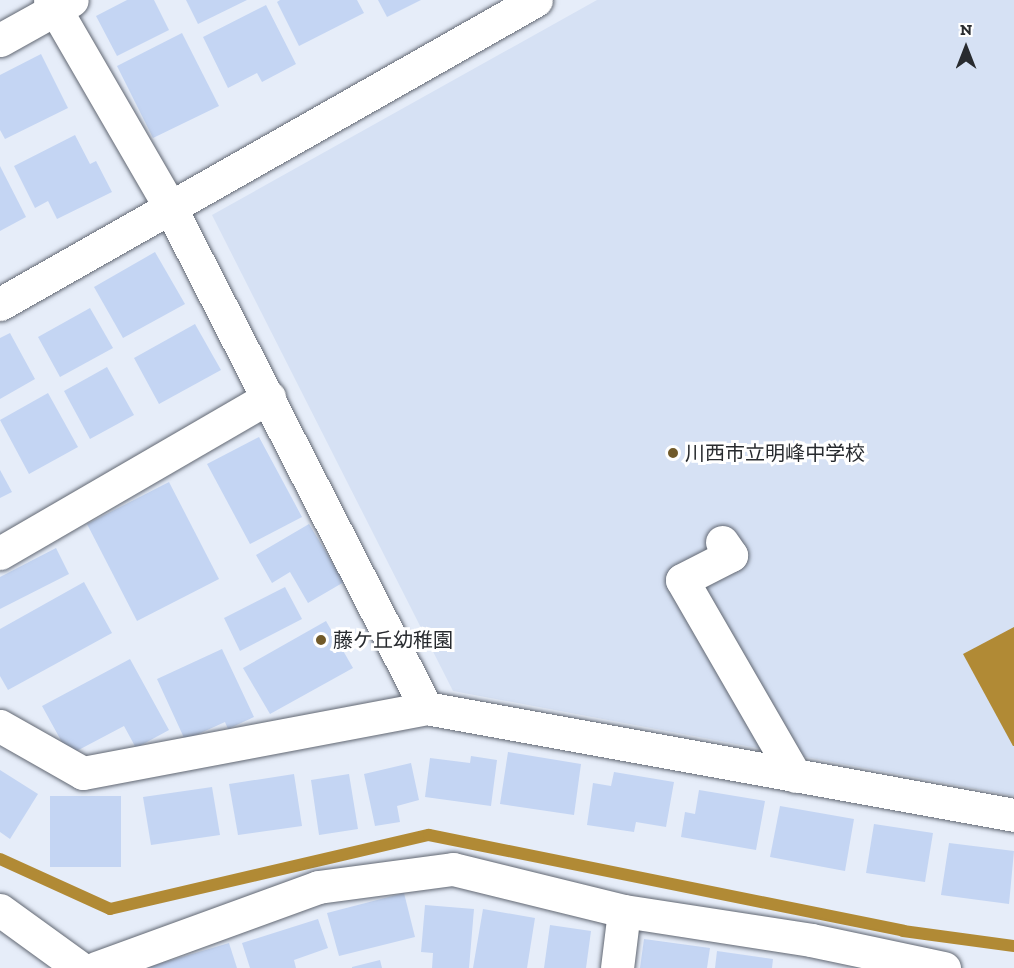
<!DOCTYPE html>
<html>
<head>
<meta charset="utf-8">
<style>
	body { margin:0 }
	#map { position:relative; width:1014px; height:968px; overflow:hidden; background:#e6edf9; font-family:"Zilla Slab","Noto Sans JP",serif }
	div>[style] { position:absolute }
	.built>* { inset:0; background:#d6e1f4 }
	.water>* { inset:0; background:#b18a35 }
	.stream>* { height:12px; margin:-6px; padding:0 6px; transform-origin:6px; border-radius:6px; background:#b18a35 }
	.building>* { inset:0; background:#c4d5f3 }
	.roads { filter:drop-shadow(0 0 2px #616772) drop-shadow(0 0 2px #616772) }
	.minor>* { height:33px; margin:-16.5px; padding:0 16.5px; transform-origin:16.5px; border-radius:16.5px; background:#fff }
	.dots>* { width:16px; height:16px; translate:-50% -50%; box-sizing:border-box; border:3px solid #fff; border-radius:50% }
	span { translate:-50% -50%; white-space:nowrap; text-align:center; line-height:1.15; -webkit-text-stroke:6px #fff; paint-order:stroke }
	.poi-label { font-size:20px; color:#282b2f }
	.left { translate:0 -50%; text-align:left }
	.north { position:absolute; left:936px; top:18px; width:60px; height:60px; -webkit-text-stroke:4px #fff; paint-order:stroke; rotate:0deg; font-size:16px; font-weight:700; line-height:24px; text-align:center; color:#282b2f }
	.north::after { content:''; display:block; margin:auto; width:21px; height:27px; background:#282b2f; clip-path:polygon(50% 0,100% 100%,50% 72%,0 100%) }
</style>
</head>
<body>
<div id="map">
	<div class="built">
		<i style="clip-path:polygon(597px 0,1014px 0,1014px 796px,453px 691px,212px 215px)"></i>
	</div>
	<div class="water">
		<i style="clip-path:polygon(1014px 627px,1014px 746px,1013px 746px,963px 654px)"></i>
	</div>
	<div class="stream">
		<i style="left:0;top:859px;width:121px;rotate:24.4deg"></i>
		<i style="left:110px;top:909px;width:327px;rotate:-13.1deg"></i>
		<i style="left:429px;top:835px;width:484px;rotate:11.4deg"></i>
		<i style="left:903px;top:931px;width:112px;rotate:7.7deg"></i>
	</div>
	<div class="building">
		<i style="clip-path:polygon(127px 0,154px 0,169px 30px,117px 56px,96px 16px)"></i>
		<i style="clip-path:polygon(186px 0,247px 0,198px 24px)"></i>
		<i style="clip-path:polygon(280px 0,357px 0,364px 13px,299px 46px,277px 2px)"></i>
		<i style="clip-path:polygon(378px 0,421px 0,387px 17px)"></i>
		<i style="clip-path:polygon(266px 5px,296px 64px,262px 82px,257px 73px,228px 88px,203px 37px)"></i>
		<i style="clip-path:polygon(182px 33px,219px 106px,153px 138px,117px 66px)"></i>
		<i style="clip-path:polygon(41px 54px,68px 108px,5px 139px,0 130px,0 75px)"></i>
		<i style="clip-path:polygon(75px 135px,90px 164px,96px 161px,112px 192px,57px 219px,48px 201px,35px 208px,14px 166px)"></i>
		<i style="clip-path:polygon(0 166px,26px 217px,0 231px)"></i>
		<i style="clip-path:polygon(155px 252px,185px 304px,123px 338px,94px 287px)"></i>
		<i style="clip-path:polygon(90px 308px,113px 348px,60px 377px,38px 337px)"></i>
		<i style="clip-path:polygon(195px 324px,221px 370px,159px 404px,134px 358px)"></i>
		<i style="clip-path:polygon(10px 333px,35px 379px,0 399px,0 338px)"></i>
		<i style="clip-path:polygon(107px 367px,134px 415px,90px 439px,64px 391px)"></i>
		<i style="clip-path:polygon(48px 393px,78px 447px,29px 474px,0 420px)"></i>
		<i style="clip-path:polygon(259px 437px,302px 517px,250px 544px,207px 464px)"></i>
		<i style="clip-path:polygon(0 470px,12px 492px,0 498px)"></i>
		<i style="clip-path:polygon(169px 482px,219px 579px,137px 621px,87px 524px)"></i>
		<i style="clip-path:polygon(309px 524px,344px 582px,308px 603px,290px 572px,272px 583px,256px 555px)"></i>
		<i style="clip-path:polygon(56px 548px,69px 574px,0 609px,0 577px)"></i>
		<i style="clip-path:polygon(84px 582px,112px 633px,8px 690px,0 676px,0 629px)"></i>
		<i style="clip-path:polygon(285px 587px,302px 619px,240px 651px,224px 618px)"></i>
		<i style="clip-path:polygon(326px 621px,353px 668px,270px 714px,243px 668px)"></i>
		<i style="clip-path:polygon(222px 649px,254px 717px,228px 729px,225px 722px,185px 740px,157px 679px)"></i>
		<i style="clip-path:polygon(130px 659px,169px 730px,136px 748px,124px 726px,69px 755px,42px 706px)"></i>
		<i style="clip-path:polygon(508px 752px,581px 764px,574px 815px,500px 804px)"></i>
		<i style="clip-path:polygon(471px 756px,497px 760px,491px 806px,425px 797px,430px 758px,470px 763px)"></i>
		<i style="clip-path:polygon(411px 763px,419px 800px,397px 806px,400px 822px,375px 826px,364px 774px)"></i>
		<i style="clip-path:polygon(0 770px,38px 794px,10px 839px,0 832px)"></i>
		<i style="clip-path:polygon(614px 772px,674px 782px,666px 827px,636px 822px,634px 832px,587px 825px,593px 783px,611px 786px)"></i>
		<i style="clip-path:polygon(294px 774px,302px 826px,238px 835px,229px 784px)"></i>
		<i style="clip-path:polygon(349px 774px,358px 829px,319px 835px,311px 780px)"></i>
		<i style="clip-path:polygon(212px 787px,220px 835px,151px 845px,143px 797px)"></i>
		<i style="clip-path:polygon(699px 790px,765px 801px,756px 850px,681px 837px,685px 812px,695px 814px)"></i>
		<i style="clip-path:polygon(50px 796px,121px 796px,121px 867px,50px 867px)"></i>
		<i style="clip-path:polygon(780px 806px,854px 819px,845px 871px,770px 857px)"></i>
		<i style="clip-path:polygon(874px 824px,933px 833px,925px 882px,866px 873px)"></i>
		<i style="clip-path:polygon(949px 843px,1014px 851px,1009px 904px,941px 895px)"></i>
		<i style="clip-path:polygon(404px 893px,415px 937px,339px 956px,327px 913px)"></i>
		<i style="clip-path:polygon(425px 905px,474px 909px,469px 968px,432px 968px,433px 953px,421px 952px)"></i>
		<i style="clip-path:polygon(483px 909px,535px 918px,527px 968px,473px 968px)"></i>
		<i style="clip-path:polygon(318px 919px,328px 948px,294px 960px,296px 968px,250px 968px,242px 943px)"></i>
		<i style="clip-path:polygon(550px 925px,591px 931px,586px 968px,544px 968px)"></i>
		<i style="clip-path:polygon(644px 939px,710px 948px,707px 968px,640px 968px)"></i>
		<i style="clip-path:polygon(229px 943px,237px 968px,148px 968px,148px 967px)"></i>
		<i style="clip-path:polygon(717px 951px,773px 959px,772px 968px,715px 968px)"></i>
		<i style="clip-path:polygon(380px 960px,382px 968px,352px 968px,352px 967px)"></i>
	</div>
	<div class="roads">
		<div class="minor">
			<i style="left:50px;top:0;width:241px;rotate:59.9deg"></i>
			<i style="left:171px;top:209px;width:560px;rotate:62.93deg"></i>
			<i style="left:426px;top:708px;width:598px;rotate:10.31deg"></i>
			<i style="left:0;top:40px;width:82px;rotate:-29.1deg"></i>
			<i style="left:0;top:304px;width:616px;rotate:-29.56deg"></i>
			<i style="left:722px;top:542px;width:16px;rotate:55deg"></i>
			<i style="left:731px;top:555px;width:55px;rotate:153deg"></i>
			<i style="left:682px;top:580px;width:226px;rotate:60deg"></i>
			<i style="left:0;top:553px;width:311px;rotate:-30.1deg"></i>
			<i style="left:0;top:726px;width:95px;rotate:29.5deg"></i>
			<i style="left:83px;top:773px;width:349px;rotate:-10.7deg"></i>
			<i style="left:0;top:910px;width:99px;rotate:35.9deg"></i>
			<i style="left:96px;top:968px;width:236px;rotate:-20deg"></i>
			<i style="left:318px;top:887px;width:136px;rotate:-7.6deg"></i>
			<i style="left:453px;top:869px;width:176px;rotate:13.8deg"></i>
			<i style="left:624px;top:911px;width:189px;rotate:8.8deg"></i>
			<i style="left:811px;top:940px;width:136px;rotate:11.9deg"></i>
			<i style="left:617px;top:968px;width:57px;rotate:-83deg"></i>
		</div>
	</div>
	<div class="dots">
		<i style="left:673px;top:453px;background:#715a2a"></i>
		<i style="left:321px;top:640px;background:#715a2a"></i>
	</div>
	<div class="poi-label">
		<span class="left" style="left:685px;top:453px">川西市立明峰中学校</span>
		<span class="left" style="left:333px;top:640px">藤ケ丘幼稚園</span>
	</div>
	<div class="north">N</div>
</div>
</body>
</html>
